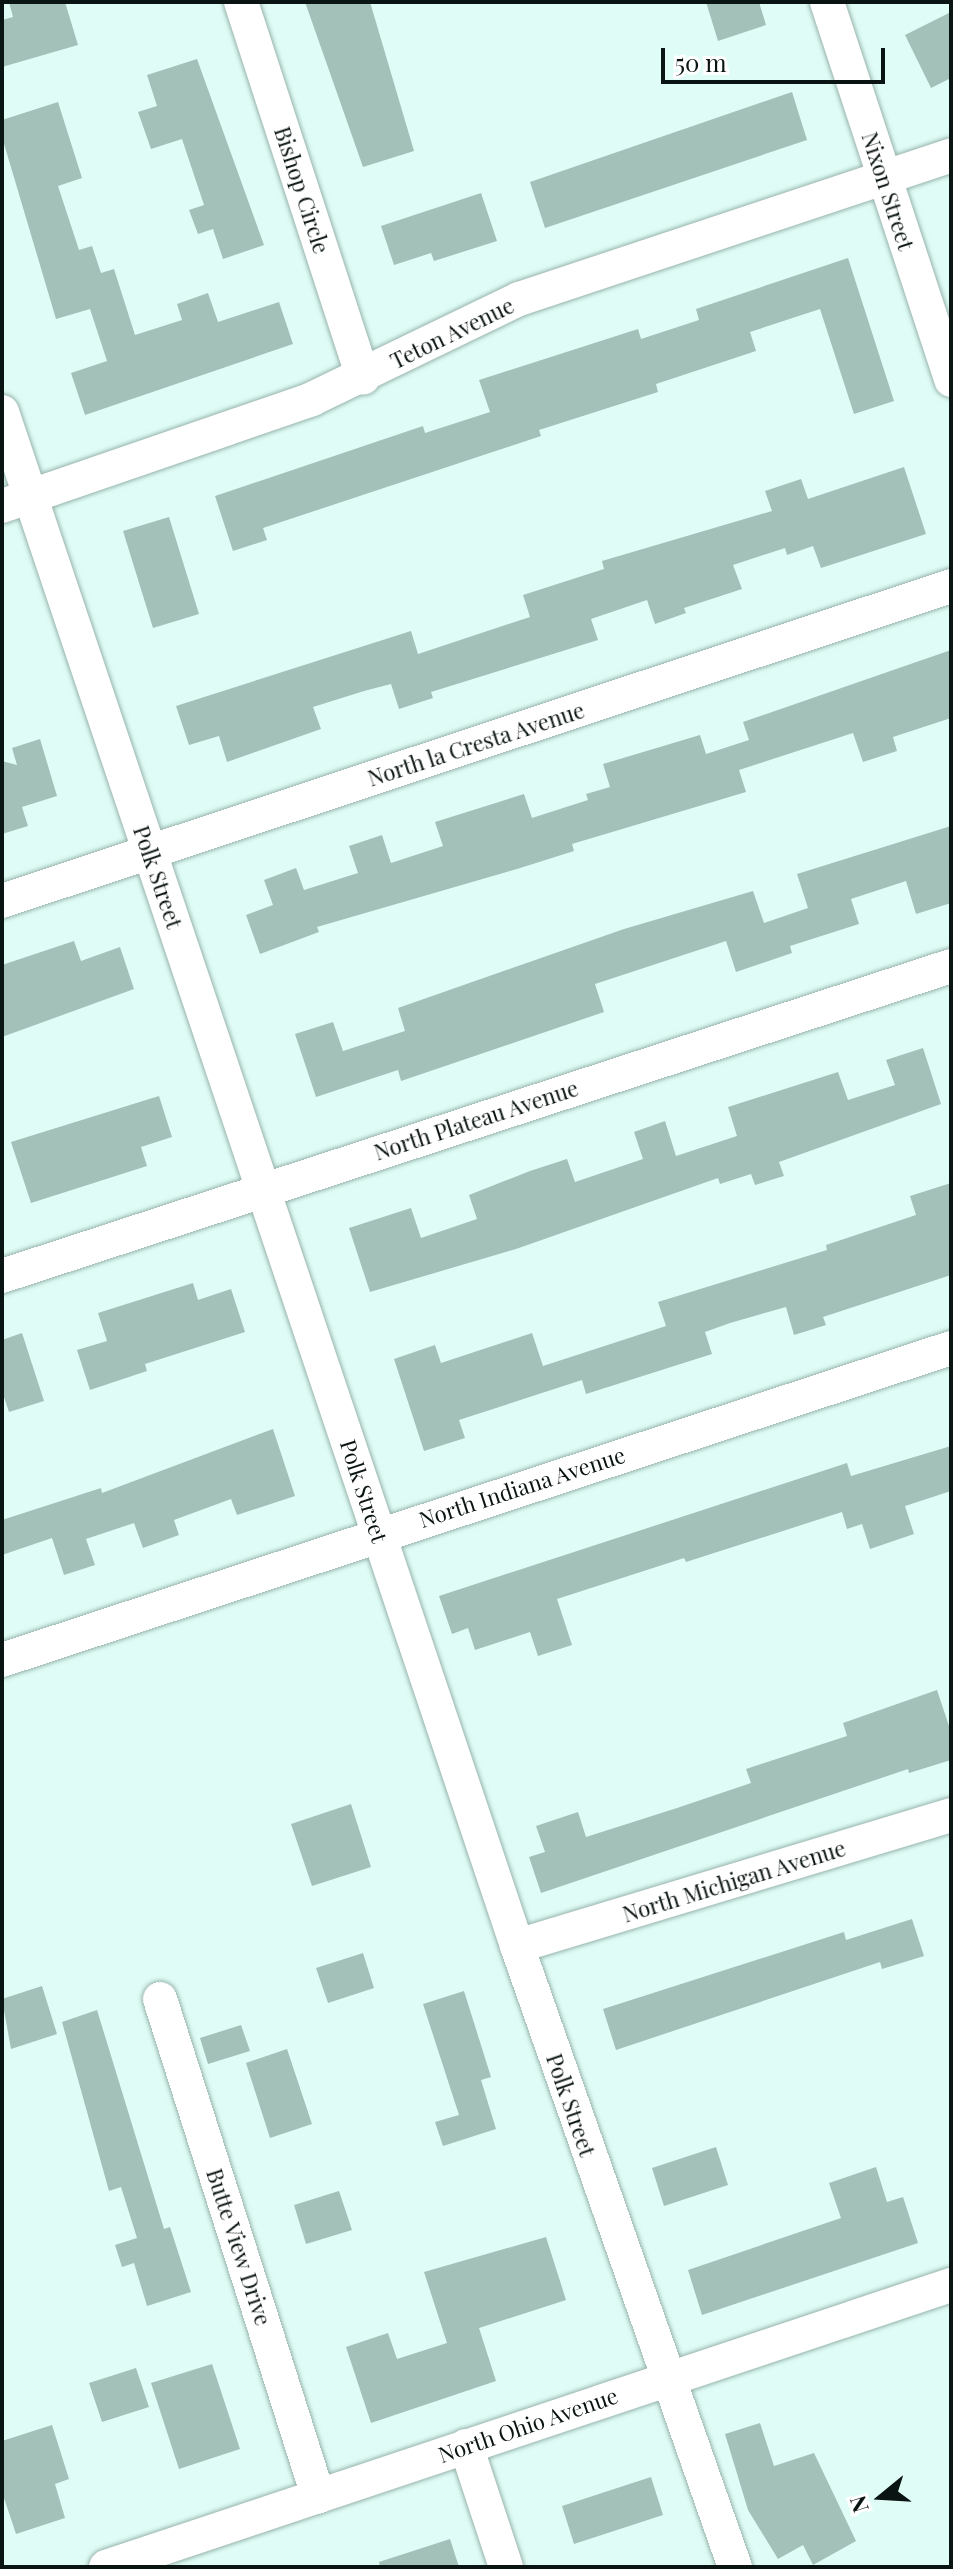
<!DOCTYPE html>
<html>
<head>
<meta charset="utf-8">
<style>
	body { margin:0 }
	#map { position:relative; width:953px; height:2569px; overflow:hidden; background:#dffdf6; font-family:"Playfair Display",serif }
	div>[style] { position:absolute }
	.building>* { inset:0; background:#a3c0b9 }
	.roads { filter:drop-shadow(0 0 2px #97b3ac) drop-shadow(0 0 2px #97b3ac) }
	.street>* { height:34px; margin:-17px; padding:0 17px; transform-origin:17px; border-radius:17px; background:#fff }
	span { translate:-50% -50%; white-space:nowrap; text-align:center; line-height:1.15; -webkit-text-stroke:6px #fff; paint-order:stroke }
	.street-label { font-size:22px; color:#0a1412 }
	.frame { position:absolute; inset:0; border:4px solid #0a1412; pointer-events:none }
	.north { position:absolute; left:841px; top:2457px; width:80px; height:80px; -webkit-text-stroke:6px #fff; paint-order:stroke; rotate:252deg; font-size:22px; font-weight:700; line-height:32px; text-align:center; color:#0a1412 }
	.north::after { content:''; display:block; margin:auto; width:28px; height:36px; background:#0a1412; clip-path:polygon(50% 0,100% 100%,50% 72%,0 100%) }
	.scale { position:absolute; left:661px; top:48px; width:224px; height:36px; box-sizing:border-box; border:4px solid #0a1412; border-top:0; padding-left:10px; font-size:24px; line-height:28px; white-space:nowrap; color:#0a1412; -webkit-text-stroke:6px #fff; paint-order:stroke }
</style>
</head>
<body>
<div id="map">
	<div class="building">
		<i style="clip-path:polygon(9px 2px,65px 2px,78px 45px,2px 67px,2px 20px,13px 17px)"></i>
		<i style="clip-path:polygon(305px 2px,370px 2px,414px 151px,363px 167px)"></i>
		<i style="clip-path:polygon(706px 2px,759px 2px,766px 25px,718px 41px)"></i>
		<i style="clip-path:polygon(951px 12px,951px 78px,931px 88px,905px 35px)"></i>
		<i style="clip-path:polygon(197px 59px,264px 245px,223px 259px,213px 229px,198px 234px,189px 210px,204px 205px,182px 139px,151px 149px,138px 112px,157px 106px,147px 75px)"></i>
		<i style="clip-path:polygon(792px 92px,807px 140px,545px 228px,530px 182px)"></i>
		<i style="clip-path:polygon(58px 102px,82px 178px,58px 186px,79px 250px,92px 246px,101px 273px,114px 269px,135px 335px,182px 320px,177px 304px,208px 293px,218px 322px,279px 302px,293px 344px,85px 415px,71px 373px,107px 361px,90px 309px,56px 319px,2px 137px,2px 120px)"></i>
		<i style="clip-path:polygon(481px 193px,497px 241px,434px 261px,431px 253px,394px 265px,381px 226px)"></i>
		<i style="clip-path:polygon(848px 258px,894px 401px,854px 414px,820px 309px,750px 332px,756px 351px,656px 384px,658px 392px,539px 430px,541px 436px,263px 528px,267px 540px,233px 551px,215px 496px,423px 426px,425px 433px,490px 412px,479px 380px,638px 329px,641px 339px,699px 320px,696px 309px)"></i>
		<i style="clip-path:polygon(904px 467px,926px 534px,821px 568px,813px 546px,787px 555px,785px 548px,733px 565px,742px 589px,684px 608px,686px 613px,655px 624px,647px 600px,591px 619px,598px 640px,431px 692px,433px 698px,399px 709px,391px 684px,364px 691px,313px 707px,321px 729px,227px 762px,219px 736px,189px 745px,176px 706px,411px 631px,418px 654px,530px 617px,523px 595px,604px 569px,602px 561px,772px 511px,765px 491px,801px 479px,808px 499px)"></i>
		<i style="clip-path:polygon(169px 517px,199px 614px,153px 628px,123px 531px)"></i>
		<i style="clip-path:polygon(951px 650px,951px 718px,893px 737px,897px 751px,863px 762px,853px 733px,739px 770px,746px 792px,572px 844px,574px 851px,517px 869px,317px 927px,319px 932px,260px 954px,246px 915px,273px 905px,264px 880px,296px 868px,304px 890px,358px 873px,349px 846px,382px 835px,391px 863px,443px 846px,435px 822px,524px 794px,532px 818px,588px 800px,586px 794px,610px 787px,603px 764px,700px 735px,706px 754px,749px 740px,743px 722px)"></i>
		<i style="clip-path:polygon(40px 739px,57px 796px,22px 807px,28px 826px,2px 834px,2px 761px,17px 765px,12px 748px)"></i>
		<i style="clip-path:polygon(951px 826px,951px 903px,916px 914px,906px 881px,851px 899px,859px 924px,790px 946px,792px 953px,736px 972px,726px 941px,595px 984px,604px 1012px,401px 1081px,398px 1070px,316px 1097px,295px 1034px,333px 1022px,343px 1051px,405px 1031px,398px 1008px,624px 929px,753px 891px,764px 923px,808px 908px,797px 874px)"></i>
		<i style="clip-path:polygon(74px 941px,81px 961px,120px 947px,134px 989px,2px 1037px,2px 965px)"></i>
		<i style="clip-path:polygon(923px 1048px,941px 1104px,779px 1162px,784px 1176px,755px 1185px,751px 1174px,720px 1184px,718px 1178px,516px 1249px,370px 1292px,349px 1228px,411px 1208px,421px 1238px,477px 1219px,469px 1195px,530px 1171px,567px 1159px,575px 1182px,643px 1159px,634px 1132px,665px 1121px,676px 1156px,737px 1136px,728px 1107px,838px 1072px,848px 1100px,895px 1085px,886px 1060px)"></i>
		<i style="clip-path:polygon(159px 1096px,172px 1137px,141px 1147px,147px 1166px,31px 1203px,11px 1142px)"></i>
		<i style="clip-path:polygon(951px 1183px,951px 1275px,823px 1317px,826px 1325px,794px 1335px,786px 1307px,730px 1323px,705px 1332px,712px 1354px,586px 1394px,582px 1380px,459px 1420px,465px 1438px,424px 1451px,394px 1359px,435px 1345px,441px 1363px,532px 1333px,543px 1366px,666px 1326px,658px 1302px,827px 1250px,826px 1245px,916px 1215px,910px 1196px)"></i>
		<i style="clip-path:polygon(193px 1283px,198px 1300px,231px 1289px,245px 1332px,145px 1364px,147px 1371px,90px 1390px,77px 1350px,107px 1341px,98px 1313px)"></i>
		<i style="clip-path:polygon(22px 1333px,44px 1401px,9px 1412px,2px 1391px,2px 1340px)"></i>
		<i style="clip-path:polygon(273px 1429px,295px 1496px,237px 1515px,231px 1499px,174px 1520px,179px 1535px,143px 1548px,134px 1523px,86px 1539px,95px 1565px,64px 1575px,52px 1538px,2px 1555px,2px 1520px,101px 1488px,102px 1493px)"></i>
		<i style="clip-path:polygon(951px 1446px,951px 1491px,905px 1506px,914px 1534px,870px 1549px,862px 1524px,847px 1529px,842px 1512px,686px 1562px,684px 1558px,557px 1599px,572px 1645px,538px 1656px,530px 1632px,475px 1650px,468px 1628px,452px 1634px,439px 1596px,847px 1463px,851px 1476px)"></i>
		<i style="clip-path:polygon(937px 1690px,951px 1732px,951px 1760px,909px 1773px,908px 1769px,541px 1893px,529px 1857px,545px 1852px,536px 1826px,578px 1812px,586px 1837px,677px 1808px,751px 1783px,746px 1769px,847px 1736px,843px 1723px)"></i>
		<i style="clip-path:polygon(351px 1804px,371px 1867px,312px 1886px,291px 1824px)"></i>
		<i style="clip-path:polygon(912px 1919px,924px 1956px,882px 1969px,880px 1962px,616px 2050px,603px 2009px,844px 1932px,846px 1940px)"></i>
		<i style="clip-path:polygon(363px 1953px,374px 1988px,328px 2003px,316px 1968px)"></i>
		<i style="clip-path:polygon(42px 1986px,57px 2034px,11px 2049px,2px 1999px)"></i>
		<i style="clip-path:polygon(464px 1991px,491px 2077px,481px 2080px,496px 2129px,443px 2146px,435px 2122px,459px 2115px,423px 2004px)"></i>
		<i style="clip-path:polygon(97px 2010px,164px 2229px,170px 2227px,191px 2292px,147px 2306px,134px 2263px,122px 2267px,115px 2245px,137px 2238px,121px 2187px,109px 2191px,62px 2022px)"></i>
		<i style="clip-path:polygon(241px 2025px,250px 2051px,208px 2064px,200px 2038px)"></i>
		<i style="clip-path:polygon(287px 2049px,312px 2124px,270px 2138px,246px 2063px)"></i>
		<i style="clip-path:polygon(716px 2147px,728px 2185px,664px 2206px,652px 2168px)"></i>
		<i style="clip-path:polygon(876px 2167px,887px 2202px,903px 2197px,918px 2243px,702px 2315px,688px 2270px,841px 2218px,829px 2183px)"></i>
		<i style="clip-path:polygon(339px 2191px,352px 2230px,306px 2244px,294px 2205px)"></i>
		<i style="clip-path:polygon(546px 2237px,566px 2300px,479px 2328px,496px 2381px,371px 2423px,346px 2347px,388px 2333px,397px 2359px,447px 2343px,424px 2272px)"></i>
		<i style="clip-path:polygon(212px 2364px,240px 2449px,179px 2469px,151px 2383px)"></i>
		<i style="clip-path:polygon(136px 2368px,149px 2407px,102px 2422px,89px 2383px)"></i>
		<i style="clip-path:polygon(760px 2423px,774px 2466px,814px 2453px,856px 2541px,813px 2565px,803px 2545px,778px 2559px,748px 2510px,725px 2434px)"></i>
		<i style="clip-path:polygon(52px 2425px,69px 2479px,55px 2484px,65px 2518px,16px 2534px,2px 2492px,2px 2441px)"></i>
		<i style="clip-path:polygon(651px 2477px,663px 2515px,574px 2544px,562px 2506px)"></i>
		<i style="clip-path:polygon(450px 2539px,459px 2567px,380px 2567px,379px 2562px)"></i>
	</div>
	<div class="roads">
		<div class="street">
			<i style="left:241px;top:2px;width:395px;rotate:72deg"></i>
			<i style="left:827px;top:2px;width:398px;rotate:71.8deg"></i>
			<i style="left:2px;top:412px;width:1618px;rotate:71.44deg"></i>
			<i style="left:517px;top:1946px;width:658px;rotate:70.66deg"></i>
			<i style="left:2px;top:506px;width:328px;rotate:-19deg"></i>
			<i style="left:312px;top:399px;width:230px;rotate:-25.8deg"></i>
			<i style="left:519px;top:299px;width:455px;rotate:-18.4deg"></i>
			<i style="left:2px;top:901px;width:1000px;rotate:-18.36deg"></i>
			<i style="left:2px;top:1276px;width:998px;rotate:-18.09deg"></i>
			<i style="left:2px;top:1660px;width:999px;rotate:-18.2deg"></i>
			<i style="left:517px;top:1946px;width:453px;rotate:-16.8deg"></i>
			<i style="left:160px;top:1999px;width:522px;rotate:72.36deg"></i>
			<i style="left:466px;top:2446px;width:127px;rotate:71.7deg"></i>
			<i style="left:106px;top:2567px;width:891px;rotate:-18.46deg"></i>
		</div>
	</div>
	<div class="street-label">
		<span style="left:302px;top:190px;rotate:72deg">Bishop Circle</span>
		<span style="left:888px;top:191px;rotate:72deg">Nixon Street</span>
		<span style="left:452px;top:333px;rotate:-26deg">Teton Avenue</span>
		<span style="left:476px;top:744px;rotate:-18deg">North la Cresta Avenue</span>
		<span style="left:158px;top:877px;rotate:71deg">Polk Street</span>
		<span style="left:476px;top:1120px;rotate:-18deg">North Plateau Avenue</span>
		<span style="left:522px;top:1487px;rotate:-18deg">North Indiana Avenue</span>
		<span style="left:364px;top:1491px;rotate:72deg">Polk Street</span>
		<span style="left:734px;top:1881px;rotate:-17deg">North Michigan Avenue</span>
		<span style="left:571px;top:2105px;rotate:71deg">Polk Street</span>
		<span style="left:239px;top:2247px;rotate:72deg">Butte View Drive</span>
		<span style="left:528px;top:2425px;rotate:-19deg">North Ohio Avenue</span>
	</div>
	<div class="frame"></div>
	<div class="north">N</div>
	<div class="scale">50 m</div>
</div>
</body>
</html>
